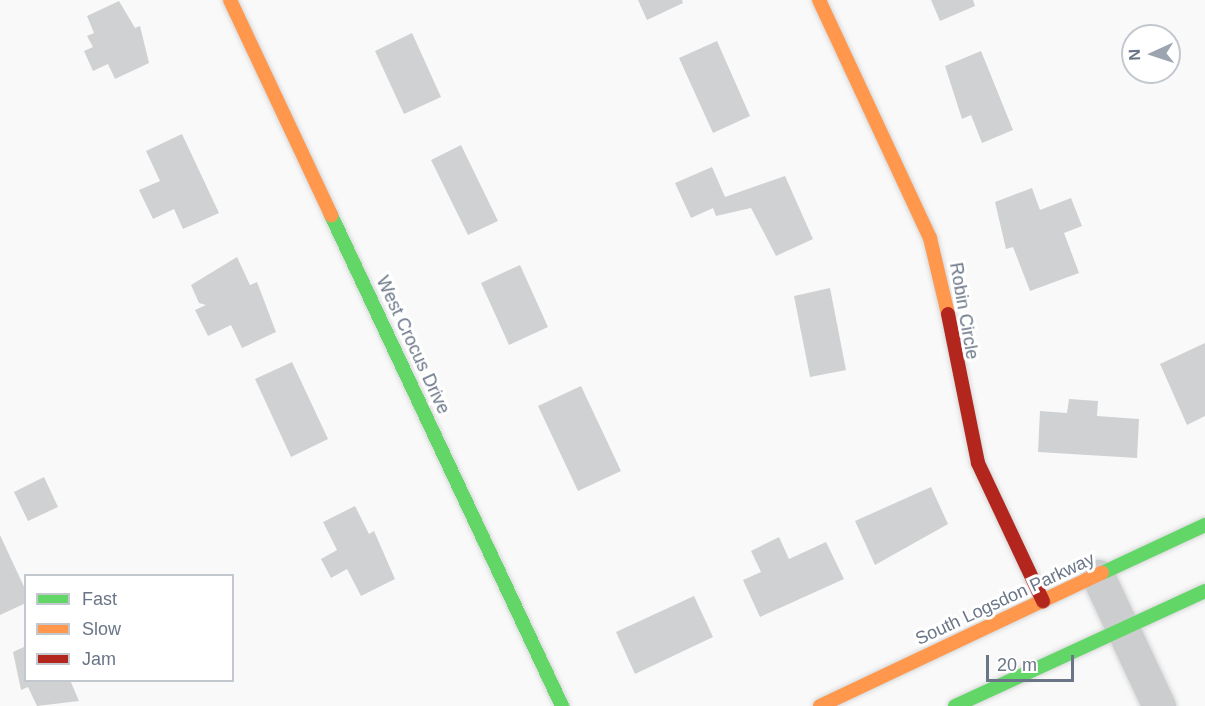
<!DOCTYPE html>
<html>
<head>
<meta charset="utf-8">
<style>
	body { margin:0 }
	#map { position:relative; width:1205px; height:706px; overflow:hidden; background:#f9f9f9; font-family:Helvetica,sans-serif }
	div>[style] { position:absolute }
	.building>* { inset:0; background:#d0d1d2 }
	.roads { filter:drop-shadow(0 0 2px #d6d7d8) drop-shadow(0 0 2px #d6d7d8) }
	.street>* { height:33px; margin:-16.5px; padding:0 16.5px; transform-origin:16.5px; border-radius:16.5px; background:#cccdce }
	.fast>* { height:14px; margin:-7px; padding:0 7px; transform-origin:7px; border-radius:7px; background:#63d668 }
	.slow>* { height:14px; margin:-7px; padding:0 7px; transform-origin:7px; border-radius:7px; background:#ff974d }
	.jam>* { height:14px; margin:-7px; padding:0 7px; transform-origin:7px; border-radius:7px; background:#b3261e }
	span { translate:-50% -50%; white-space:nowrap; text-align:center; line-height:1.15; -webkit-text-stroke:6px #fff; paint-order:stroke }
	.street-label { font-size:18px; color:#6a7687 }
	.legend { position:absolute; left:24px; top:574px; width:210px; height:108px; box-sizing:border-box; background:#fff; border:2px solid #c3c8cf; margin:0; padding:8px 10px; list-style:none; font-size:18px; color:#6a7687 }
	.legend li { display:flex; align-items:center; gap:12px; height:30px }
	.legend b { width:30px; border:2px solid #c3c8cf }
	.north { position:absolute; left:1121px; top:24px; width:60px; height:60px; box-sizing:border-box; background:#fff; border:2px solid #c3c8cf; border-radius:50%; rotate:267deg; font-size:16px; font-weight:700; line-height:24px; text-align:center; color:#6a7687 }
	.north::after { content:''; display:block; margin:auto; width:21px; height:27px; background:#9ca4af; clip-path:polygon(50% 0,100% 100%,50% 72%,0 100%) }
	.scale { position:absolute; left:986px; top:655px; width:88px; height:27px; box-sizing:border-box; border:3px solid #6a7687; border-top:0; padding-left:8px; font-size:18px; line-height:21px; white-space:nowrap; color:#6a7687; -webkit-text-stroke:4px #fff; paint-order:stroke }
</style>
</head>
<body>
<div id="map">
	<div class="building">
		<i style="clip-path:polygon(638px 0,682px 0,683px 3px,647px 20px)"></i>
		<i style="clip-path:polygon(931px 0,973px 0,975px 6px,940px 21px)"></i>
		<i style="clip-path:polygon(119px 1px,135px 28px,140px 26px,149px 63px,115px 79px,108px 64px,93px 71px,84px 51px,93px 47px,87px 36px,94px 33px,87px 16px)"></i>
		<i style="clip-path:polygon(412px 33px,441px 97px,404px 114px,375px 51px)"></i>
		<i style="clip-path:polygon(717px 41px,750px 116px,713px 133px,679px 58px)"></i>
		<i style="clip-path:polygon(981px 51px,1013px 130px,982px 143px,971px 115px,962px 119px,945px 66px)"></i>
		<i style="clip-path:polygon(182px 134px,219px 213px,183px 229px,174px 209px,153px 219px,139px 190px,160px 181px,146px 151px)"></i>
		<i style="clip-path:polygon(461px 145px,498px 221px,468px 235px,431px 160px)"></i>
		<i style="clip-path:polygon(712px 167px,725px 197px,785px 176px,813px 239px,776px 256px,751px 208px,716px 216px,713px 208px,691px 218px,675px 183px)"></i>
		<i style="clip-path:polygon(1032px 188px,1040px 210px,1071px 198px,1082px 226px,1064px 233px,1079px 273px,1030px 291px,1013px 247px,1006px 249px,995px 202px)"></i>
		<i style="clip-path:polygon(237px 257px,250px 285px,257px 282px,276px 332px,242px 348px,231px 325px,208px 336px,195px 310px,206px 305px,199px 303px,191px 285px)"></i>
		<i style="clip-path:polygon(520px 265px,548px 327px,509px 345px,481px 283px)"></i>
		<i style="clip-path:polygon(830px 288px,846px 370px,810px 377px,794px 296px)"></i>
		<i style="clip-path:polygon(1205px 343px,1205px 416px,1187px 425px,1160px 364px)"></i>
		<i style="clip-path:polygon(292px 362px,328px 439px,291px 457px,255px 379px)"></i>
		<i style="clip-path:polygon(581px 386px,621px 471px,578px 491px,538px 406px)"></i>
		<i style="clip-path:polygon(1069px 399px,1098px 401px,1097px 416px,1139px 419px,1137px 458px,1038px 452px,1040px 411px,1067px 413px)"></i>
		<i style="clip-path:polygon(44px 477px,58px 507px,28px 521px,14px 492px)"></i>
		<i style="clip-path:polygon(931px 487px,948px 524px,875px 565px,855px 521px)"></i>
		<i style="clip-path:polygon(355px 506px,369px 534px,374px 531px,395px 579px,361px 596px,347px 569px,331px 578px,321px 559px,337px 550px,323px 522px)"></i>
		<i style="clip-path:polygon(0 535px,26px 591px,26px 603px,0 615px)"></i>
		<i style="clip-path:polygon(779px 537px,789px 559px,826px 542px,844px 579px,760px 617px,743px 580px,761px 572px,751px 551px)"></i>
		<i style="clip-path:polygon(694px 596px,713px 637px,635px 674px,616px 632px)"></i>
		<i style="clip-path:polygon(26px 646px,26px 680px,70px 680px,79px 701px,37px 706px,28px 687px,21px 690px,13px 652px)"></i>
	</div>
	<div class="roads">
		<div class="street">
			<i style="left:1098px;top:576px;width:144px;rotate:64.9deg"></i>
		</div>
		<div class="fast">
			<i style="left:331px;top:215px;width:543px;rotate:64.8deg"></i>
			<i style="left:1102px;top:573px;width:114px;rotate:-25deg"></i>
			<i style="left:955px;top:706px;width:275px;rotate:-24.7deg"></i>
		</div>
		<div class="slow">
			<i style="left:230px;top:0;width:238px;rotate:64.8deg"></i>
			<i style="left:819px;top:0;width:263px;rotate:65deg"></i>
			<i style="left:930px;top:238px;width:78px;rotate:76.7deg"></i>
			<i style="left:820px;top:706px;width:312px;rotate:-25.3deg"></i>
		</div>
		<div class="jam">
			<i style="left:948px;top:314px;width:152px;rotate:78.6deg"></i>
			<i style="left:978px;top:463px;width:153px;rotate:64.8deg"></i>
		</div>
	</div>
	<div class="street-label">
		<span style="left:964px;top:311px;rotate:80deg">Robin Circle</span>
		<span style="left:413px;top:345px;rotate:65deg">West Crocus Drive</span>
		<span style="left:1005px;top:599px;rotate:-25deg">South Logsdon Parkway</span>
	</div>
	<ul class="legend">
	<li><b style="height:8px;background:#63d668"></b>Fast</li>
	<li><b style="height:8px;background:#ff974d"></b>Slow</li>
	<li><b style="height:8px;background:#b3261e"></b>Jam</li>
	</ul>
	<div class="north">N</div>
	<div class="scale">20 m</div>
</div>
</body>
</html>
